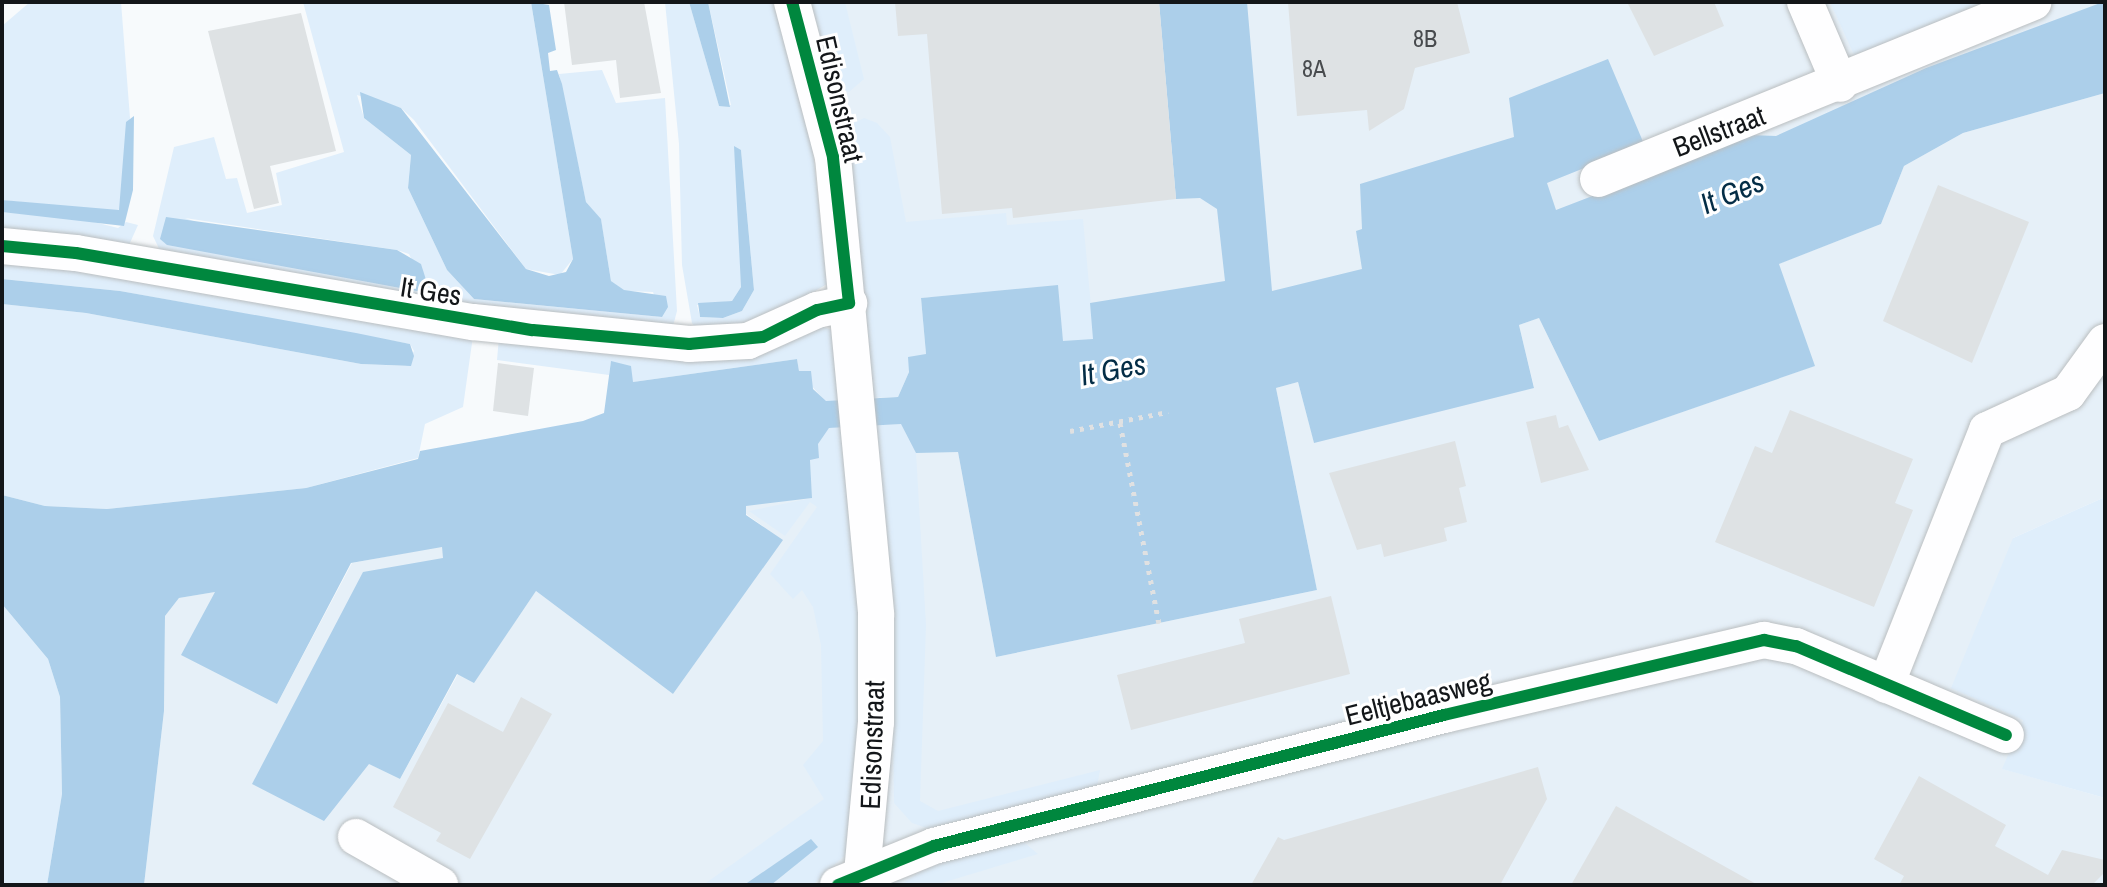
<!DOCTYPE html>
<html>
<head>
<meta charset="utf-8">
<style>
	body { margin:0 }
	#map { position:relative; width:2107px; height:887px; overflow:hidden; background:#f7fafc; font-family:"Archivo Narrow",sans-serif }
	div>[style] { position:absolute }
	.built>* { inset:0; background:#e6f0f8 }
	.green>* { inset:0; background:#dfeefb }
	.water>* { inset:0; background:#accfea }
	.building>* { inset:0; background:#dee2e4 }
	.path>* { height:5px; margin-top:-2.5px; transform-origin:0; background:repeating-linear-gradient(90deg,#e0e1e2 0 4px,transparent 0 10px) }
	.roads { filter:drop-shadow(0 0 2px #babec0) drop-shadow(0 0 2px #babec0) }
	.minor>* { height:36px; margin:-18px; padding:0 18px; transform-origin:18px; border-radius:18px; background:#fefeff }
	.cycleway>* { height:12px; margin:-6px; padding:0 6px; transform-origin:6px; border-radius:6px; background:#00873e }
	span { translate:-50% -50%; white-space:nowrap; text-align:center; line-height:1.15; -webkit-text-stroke:6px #fff; paint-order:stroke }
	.number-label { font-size:24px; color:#484b4e }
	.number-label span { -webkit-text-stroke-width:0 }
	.street-label { font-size:28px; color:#131619 }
	.water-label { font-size:30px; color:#042d46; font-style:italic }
	.frame { position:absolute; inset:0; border:4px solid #131619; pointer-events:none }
</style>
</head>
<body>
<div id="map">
	<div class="built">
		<i style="clip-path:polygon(822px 2px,2105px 2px,2105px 4px,1510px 244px,1092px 355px,957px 353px,856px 138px)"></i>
		<i style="clip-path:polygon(2105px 93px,2105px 497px,2013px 538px,2023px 720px,2003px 769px,2105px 798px,2105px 885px,144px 885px,164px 711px,165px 616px,179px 598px,215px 592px,277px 704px,352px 563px,442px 546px,444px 558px,370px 764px,400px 779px,458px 674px,474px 682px,536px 591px,673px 694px,782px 540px,746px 514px,746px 506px,829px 428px,901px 424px,958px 452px,996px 657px,1317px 590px,1276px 388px,1298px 382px,1314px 442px,1534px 387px,1519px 325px,1539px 318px,1599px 441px,1814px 366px,1778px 264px,1881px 224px,1904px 166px,1963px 133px)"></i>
	</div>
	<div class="green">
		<i style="clip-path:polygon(30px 2px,121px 2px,130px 118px,121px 208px,116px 212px,2px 200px,2px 26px)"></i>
		<i style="clip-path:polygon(evenodd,303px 2px,531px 2px,573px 259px,560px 275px,526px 269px,414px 120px,401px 108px,357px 95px,364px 118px,411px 155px,408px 188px,447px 270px,474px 299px,662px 317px,653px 292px,624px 291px,611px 281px,601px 220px,586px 202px,559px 74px,602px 70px,616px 103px,665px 98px,677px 311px,673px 326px,576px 322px,162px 255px,153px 236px,174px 147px,214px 137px,226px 179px,237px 178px,247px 213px,282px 205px,276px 173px,344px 152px,303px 2px,185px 218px,397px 250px,409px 254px,426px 290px,345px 277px,185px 218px)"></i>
		<i style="clip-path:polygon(evenodd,665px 2px,689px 2px,719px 106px,731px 105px,708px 2px,773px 2px,811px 132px,827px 284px,761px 323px,695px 327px,692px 323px,682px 265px,679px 144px,665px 2px,741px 150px,754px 290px,742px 311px,723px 318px,700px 317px,697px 305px,732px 301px,741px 287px,741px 150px)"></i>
		<i style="clip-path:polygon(808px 2px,845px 2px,864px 79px,849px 92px,834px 88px)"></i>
		<i style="clip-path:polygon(1830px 2px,1999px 2px,1856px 59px)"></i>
		<i style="clip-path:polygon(864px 118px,877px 123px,890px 137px,906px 222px,1006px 213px,1007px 225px,1083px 219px,1094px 339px,1063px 342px,1058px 285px,921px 298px,926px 354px,909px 372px,898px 397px,874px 398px,845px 142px,848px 126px)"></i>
		<i style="clip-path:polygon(2px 212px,78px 218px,118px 228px,126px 222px,138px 225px,129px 245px,2px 231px)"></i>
		<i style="clip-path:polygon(2px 256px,473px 336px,463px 407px,425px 424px,418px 458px,306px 488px,107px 509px,45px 506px,2px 495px,2px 304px,86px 313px,361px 364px,406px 366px,414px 351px,410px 344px,120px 291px,2px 279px)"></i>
		<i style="clip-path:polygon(818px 325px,835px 331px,842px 400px,826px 402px,799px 372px,797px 359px,633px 382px,611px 362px,609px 375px,497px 360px,499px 337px)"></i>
		<i style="clip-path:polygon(901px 424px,916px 453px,926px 625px,920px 801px,938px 811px,1100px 770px,1097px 787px,933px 830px,912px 823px,894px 803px,891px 608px,875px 425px)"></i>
		<i style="clip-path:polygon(844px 427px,859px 623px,858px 756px,849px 851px,813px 885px,771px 885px,794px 867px,811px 839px,744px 885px,703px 885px,824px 799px,803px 765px,823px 741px,821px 645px,813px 607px,802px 590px,793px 599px,770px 574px,817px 507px,810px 502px,785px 536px,749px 511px,812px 498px,810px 459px,818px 458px,818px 444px,829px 428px)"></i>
		<i style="clip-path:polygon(2105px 497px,2105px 798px,2002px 769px,2023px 720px,1951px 688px,2013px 538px)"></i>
		<i style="clip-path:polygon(2px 604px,48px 659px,60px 697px,62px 794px,47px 885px,2px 885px)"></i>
		<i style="clip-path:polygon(1020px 839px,1038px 854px,935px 885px,901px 885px,928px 866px)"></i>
	</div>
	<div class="water">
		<i style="clip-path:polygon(531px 2px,549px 5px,556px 50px,548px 53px,550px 71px,557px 70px,562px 84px,586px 202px,601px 219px,611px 281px,624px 290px,666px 296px,668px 307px,662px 317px,474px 299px,447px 270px,408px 188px,411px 155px,364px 118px,360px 92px,401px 108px,526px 269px,549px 276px,566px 272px,573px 259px)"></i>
		<i style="clip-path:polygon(689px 2px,708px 2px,730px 107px,719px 106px)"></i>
		<i style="clip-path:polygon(1159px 2px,1247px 2px,1272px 291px,1362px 269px,1356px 231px,1362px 229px,1360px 184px,1514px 137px,1509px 98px,1608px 59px,1644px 144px,1547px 183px,1556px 210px,1751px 135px,1776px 136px,1926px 68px,2103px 2px,2105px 93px,1963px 133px,1904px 166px,1881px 224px,1779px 264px,1815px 366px,1599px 441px,1539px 318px,1519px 325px,1534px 388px,1314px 443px,1298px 382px,1276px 388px,1317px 590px,996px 657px,958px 452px,916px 453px,901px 424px,829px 428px,818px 444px,819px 458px,810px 460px,812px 498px,746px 506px,746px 515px,783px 540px,673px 694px,536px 591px,474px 683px,457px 674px,400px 779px,369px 764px,324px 821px,252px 784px,363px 572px,443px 558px,442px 547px,351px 563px,277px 704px,181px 655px,215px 592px,179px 598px,165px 616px,164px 711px,144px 885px,47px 885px,62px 794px,60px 697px,48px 659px,2px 604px,2px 495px,45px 506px,107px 509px,306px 488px,418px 459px,420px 451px,583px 421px,604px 413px,611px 361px,631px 366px,633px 382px,797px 359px,799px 371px,811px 371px,813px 389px,826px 401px,898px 397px,909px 372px,908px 357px,926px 354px,921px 298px,1058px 285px,1063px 341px,1093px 339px,1090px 303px,1225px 281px,1217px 209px,1200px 198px,1176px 199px)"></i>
		<i style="clip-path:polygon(134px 116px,133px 190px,124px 226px,2px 212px,2px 200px,119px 210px,126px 122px)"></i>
		<i style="clip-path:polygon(734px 146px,741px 150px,754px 290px,742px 311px,723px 318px,700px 317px,698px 303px,732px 301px,741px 287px)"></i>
		<i style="clip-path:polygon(166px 217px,397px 250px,421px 264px,428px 286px,422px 292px,167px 245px,160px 239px)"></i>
		<i style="clip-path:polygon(2px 279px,120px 291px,356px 333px,410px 344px,414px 356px,411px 366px,361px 364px,86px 313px,2px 304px)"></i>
		<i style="clip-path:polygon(811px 839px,818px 847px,771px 885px,744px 885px)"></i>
	</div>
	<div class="building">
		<i style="clip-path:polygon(564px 2px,644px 2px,661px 93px,620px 98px,616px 60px,572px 65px)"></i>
		<i style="clip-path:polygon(895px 2px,1159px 2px,1176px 199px,1013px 218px,1012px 208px,942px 214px,927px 34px,898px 36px)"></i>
		<i style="clip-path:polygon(1288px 2px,1457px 2px,1470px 53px,1415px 68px,1404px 109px,1369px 131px,1367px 110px,1297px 116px)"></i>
		<i style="clip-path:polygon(1627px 2px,1714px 2px,1724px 26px,1654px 56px)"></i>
		<i style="clip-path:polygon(301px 13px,336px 151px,270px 166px,279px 203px,254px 209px,208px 31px)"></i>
		<i style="clip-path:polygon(1938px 185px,2029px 222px,1972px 363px,1883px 321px)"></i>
		<i style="clip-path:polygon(498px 363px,534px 368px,528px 416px,493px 411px)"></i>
		<i style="clip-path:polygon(1790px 410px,1913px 459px,1895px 503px,1913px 510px,1874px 607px,1715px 542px,1755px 446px,1772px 453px)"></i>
		<i style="clip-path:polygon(1556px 415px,1559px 428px,1568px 425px,1589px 470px,1541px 483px,1526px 422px)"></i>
		<i style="clip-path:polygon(1455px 441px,1466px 486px,1459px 488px,1467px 522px,1444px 528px,1447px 541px,1384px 557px,1381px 544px,1357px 550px,1329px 473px)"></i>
		<i style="clip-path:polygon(1331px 596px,1350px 674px,1131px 730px,1117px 675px,1245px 643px,1239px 619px)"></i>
		<i style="clip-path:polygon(521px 697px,552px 714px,470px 859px,436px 841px,441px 833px,393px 807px,448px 703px,503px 732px)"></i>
		<i style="clip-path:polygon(1538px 767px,1547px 799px,1500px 885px,1251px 885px,1278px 837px,1284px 840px)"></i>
		<i style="clip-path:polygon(1919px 776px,2006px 825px,1995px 846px,2048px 875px,2062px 850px,2105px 860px,2105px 872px,2092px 885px,1899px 885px,1904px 876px,1874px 859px)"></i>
		<i style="clip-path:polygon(1616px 806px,1758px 885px,1571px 885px)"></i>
	</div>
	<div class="path">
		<i style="left:1120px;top:423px;width:204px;rotate:79deg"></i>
		<i style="left:1070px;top:431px;width:100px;rotate:-11deg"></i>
	</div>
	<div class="roads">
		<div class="minor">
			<i style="left:792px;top:2px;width:160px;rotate:75.2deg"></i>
			<i style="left:833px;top:157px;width:460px;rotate:84.6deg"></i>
			<i style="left:876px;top:615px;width:107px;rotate:90deg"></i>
			<i style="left:876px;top:722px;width:164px;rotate:95.3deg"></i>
			<i style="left:1805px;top:2px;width:89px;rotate:66.9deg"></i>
			<i style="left:1598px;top:179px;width:470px;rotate:-22.1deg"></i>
			<i style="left:2px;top:246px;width:74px;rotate:5.4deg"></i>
			<i style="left:76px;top:253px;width:403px;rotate:9.9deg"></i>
			<i style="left:473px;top:322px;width:217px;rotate:5.8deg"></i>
			<i style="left:689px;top:344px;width:59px;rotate:-2.9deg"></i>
			<i style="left:748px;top:341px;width:76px;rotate:-24.2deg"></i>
			<i style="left:817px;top:310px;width:33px;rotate:-12deg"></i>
			<i style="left:1886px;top:685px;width:274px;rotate:-68.4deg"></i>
			<i style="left:1987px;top:430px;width:89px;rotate:-24.6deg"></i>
			<i style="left:2068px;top:393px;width:63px;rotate:-54deg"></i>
			<i style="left:356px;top:837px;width:97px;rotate:29.7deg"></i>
			<i style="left:838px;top:885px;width:104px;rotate:-22.1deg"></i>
			<i style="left:934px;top:846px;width:527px;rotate:-14.41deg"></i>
			<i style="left:1444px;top:715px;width:329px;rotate:-13.2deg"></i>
			<i style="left:1764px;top:640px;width:33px;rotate:11deg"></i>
			<i style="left:1796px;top:646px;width:228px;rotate:23deg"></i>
		</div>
	</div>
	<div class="cycleway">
		<i style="left:2px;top:246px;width:74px;rotate:5.4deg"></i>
		<i style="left:76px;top:253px;width:463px;rotate:9.6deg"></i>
		<i style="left:533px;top:330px;width:157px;rotate:5.1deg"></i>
		<i style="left:689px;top:344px;width:74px;rotate:-5.4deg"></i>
		<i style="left:763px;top:337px;width:60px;rotate:-26.6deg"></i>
		<i style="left:817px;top:310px;width:33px;rotate:-12deg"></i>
		<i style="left:849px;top:303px;width:147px;rotate:-96.3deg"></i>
		<i style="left:833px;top:157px;width:160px;rotate:-104.8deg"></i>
		<i style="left:838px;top:885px;width:104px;rotate:-22.1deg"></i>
		<i style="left:934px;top:846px;width:527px;rotate:-14.41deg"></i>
		<i style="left:1444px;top:715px;width:329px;rotate:-13.2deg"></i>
		<i style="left:1764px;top:640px;width:33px;rotate:11deg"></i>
		<i style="left:1796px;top:646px;width:228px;rotate:23deg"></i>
	</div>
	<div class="number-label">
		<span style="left:1425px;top:39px">8B</span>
		<span style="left:1314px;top:69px">8A</span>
	</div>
	<div class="street-label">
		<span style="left:840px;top:99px;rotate:77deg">Edisonstraat</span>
		<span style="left:1719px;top:131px;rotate:-21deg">Bellstraat</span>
		<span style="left:431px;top:291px;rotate:9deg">It Ges</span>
		<span style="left:1418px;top:698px;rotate:-14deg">Eeltjebaasweg</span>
		<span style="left:872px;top:745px;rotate:-88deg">Edisonstraat</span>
	</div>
	<div class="water-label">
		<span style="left:1732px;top:192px;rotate:-23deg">It Ges</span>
		<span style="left:1113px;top:369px;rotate:-11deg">It Ges</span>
	</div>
	<div class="frame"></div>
</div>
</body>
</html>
